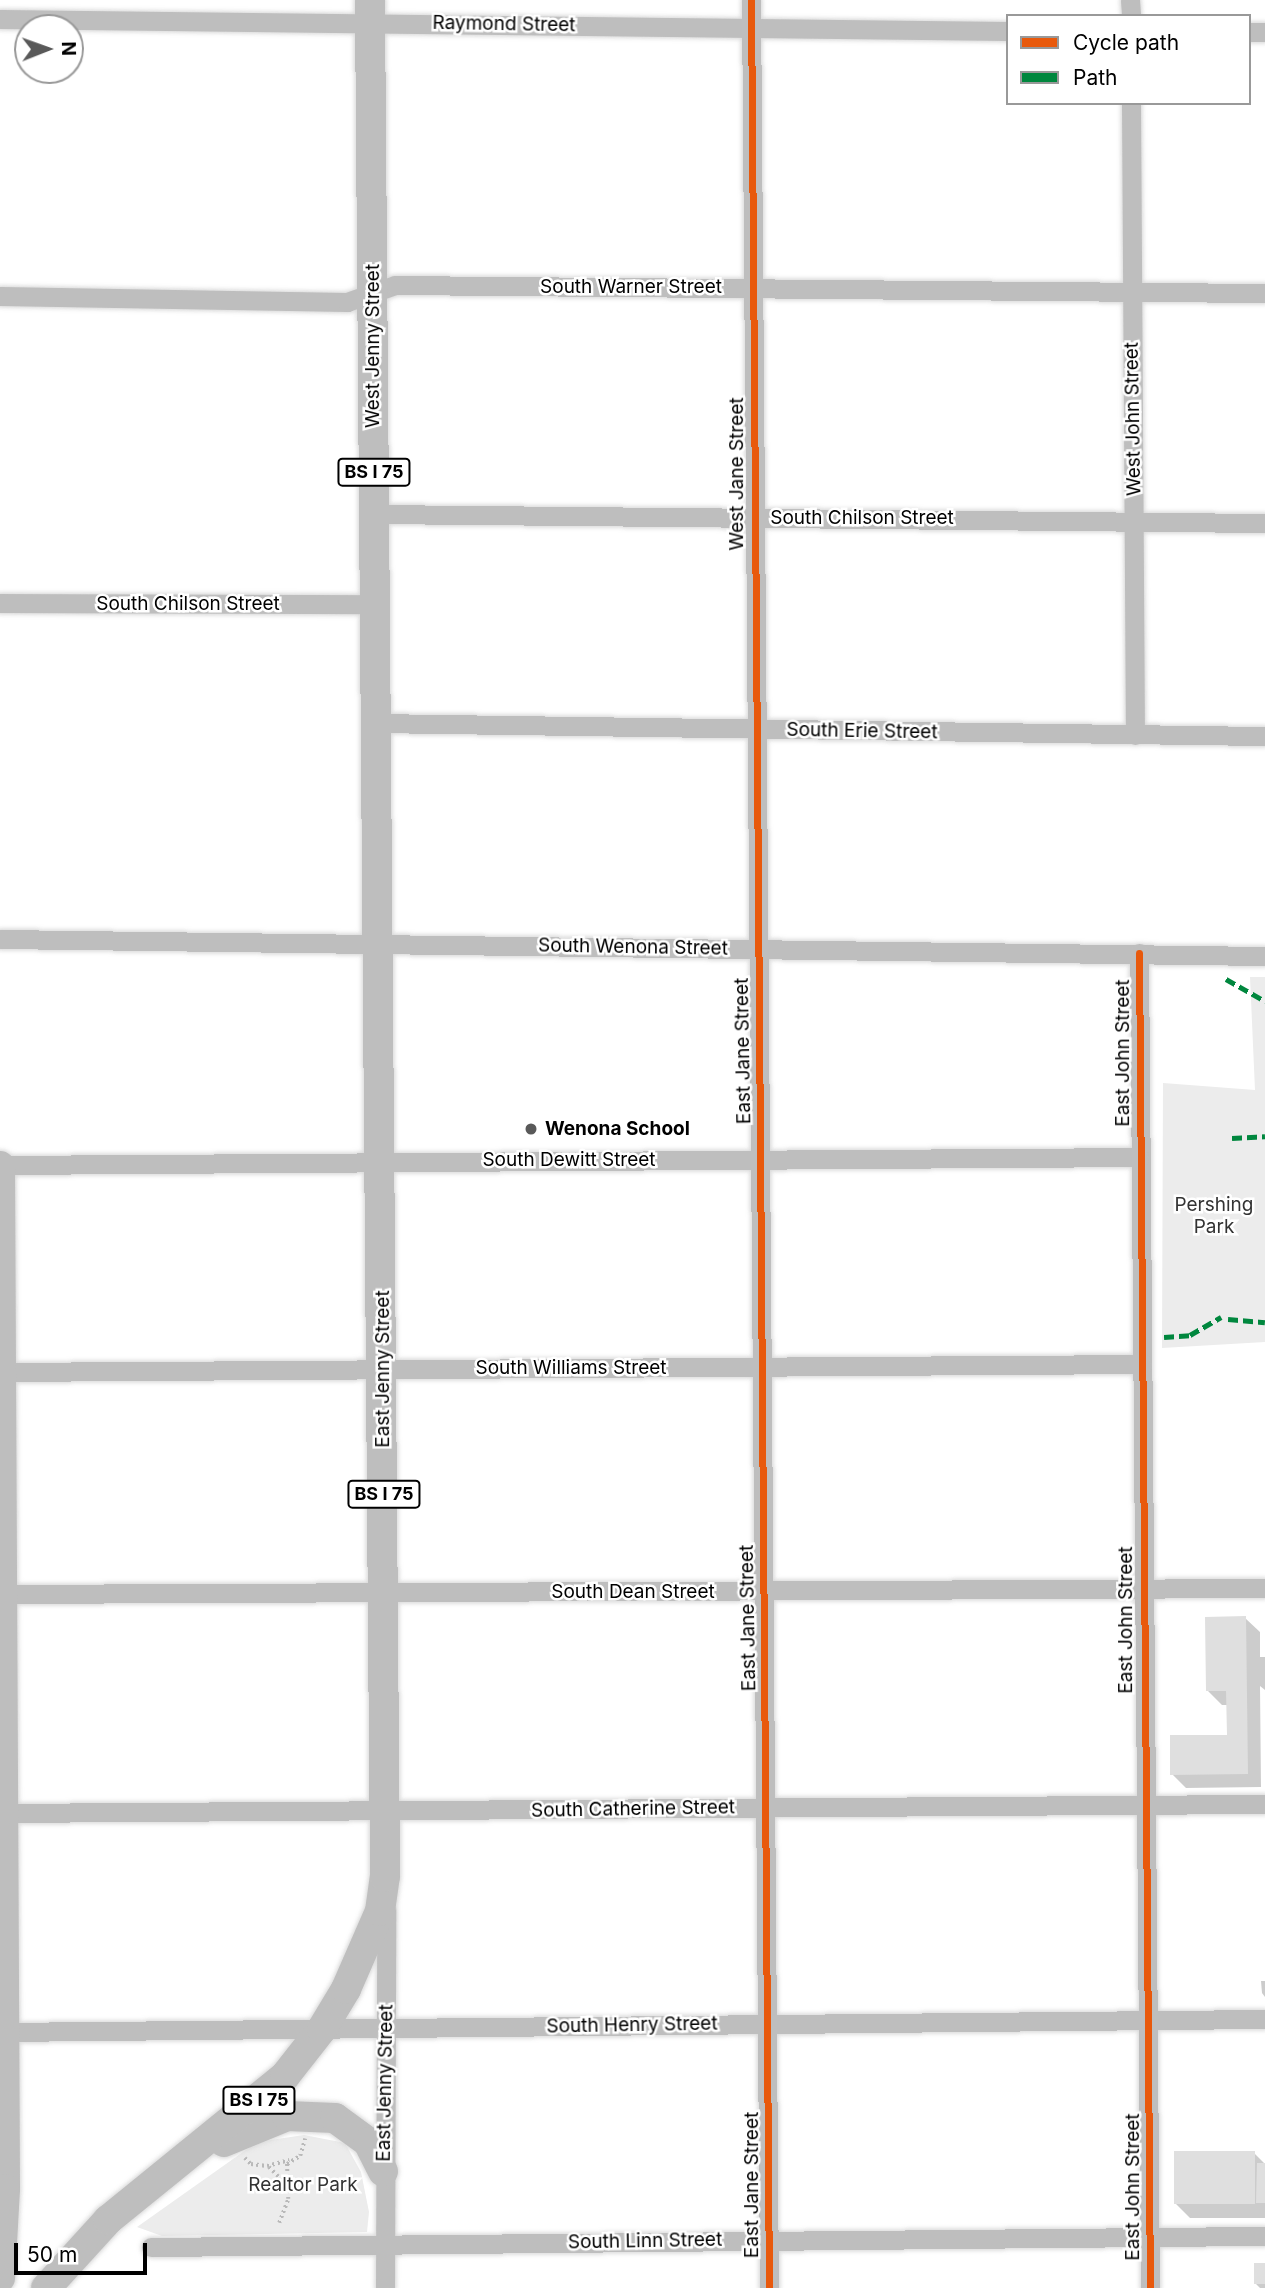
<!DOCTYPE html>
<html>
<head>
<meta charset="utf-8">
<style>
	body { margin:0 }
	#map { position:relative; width:1265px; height:2288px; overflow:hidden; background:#fff; font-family:Inter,sans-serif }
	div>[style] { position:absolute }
	.green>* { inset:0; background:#ececec }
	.shadow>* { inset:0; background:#0003 }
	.building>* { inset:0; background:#dfdfdf }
	.path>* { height:3.5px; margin-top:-1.75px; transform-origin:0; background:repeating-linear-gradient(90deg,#b9b9b9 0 2px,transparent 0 5.5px) }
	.roads { filter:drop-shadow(0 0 2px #dbdbdb) drop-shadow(0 0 2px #dbdbdb) }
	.minor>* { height:19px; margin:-9.5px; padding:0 9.5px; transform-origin:9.5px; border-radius:9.5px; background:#bebebe }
	.highway>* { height:30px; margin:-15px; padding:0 15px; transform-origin:15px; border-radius:15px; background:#bebebe }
	.quiet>* { height:5px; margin-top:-2.5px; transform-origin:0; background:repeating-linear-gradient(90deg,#00873e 0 10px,transparent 0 15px) }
	.cycleway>* { height:7px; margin:-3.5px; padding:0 3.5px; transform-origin:3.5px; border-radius:3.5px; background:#e8590c }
	.dots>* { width:19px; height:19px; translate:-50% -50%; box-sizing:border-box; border:4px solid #fff; border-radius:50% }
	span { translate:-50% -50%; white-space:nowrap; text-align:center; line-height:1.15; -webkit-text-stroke:5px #fff; paint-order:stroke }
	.shield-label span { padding:2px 5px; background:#fff; border:2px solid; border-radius:5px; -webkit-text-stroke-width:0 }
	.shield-label { font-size:18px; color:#000; font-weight:700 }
	.street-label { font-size:19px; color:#000 }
	.poi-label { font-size:19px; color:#000; font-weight:700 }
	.left { translate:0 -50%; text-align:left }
	.park-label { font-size:19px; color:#333 }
	.legend { position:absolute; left:1006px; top:14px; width:245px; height:91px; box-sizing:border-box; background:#fff; border:2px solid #999; margin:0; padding:9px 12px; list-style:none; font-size:21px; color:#000 }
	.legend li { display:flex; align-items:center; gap:14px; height:35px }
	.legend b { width:35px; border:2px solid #999 }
	.north { position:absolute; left:14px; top:14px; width:70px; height:70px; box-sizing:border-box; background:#fff; border:2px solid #999; border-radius:50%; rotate:89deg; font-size:19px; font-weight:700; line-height:28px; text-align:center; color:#000 }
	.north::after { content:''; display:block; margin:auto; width:24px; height:32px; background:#595959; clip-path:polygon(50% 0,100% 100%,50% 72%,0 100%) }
	.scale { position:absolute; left:14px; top:2243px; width:133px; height:32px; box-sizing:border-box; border:4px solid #000; border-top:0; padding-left:9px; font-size:21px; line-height:24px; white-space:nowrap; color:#000; -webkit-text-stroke:5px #fff; paint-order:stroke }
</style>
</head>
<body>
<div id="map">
	<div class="green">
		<i style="clip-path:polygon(1250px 977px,1265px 977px,1265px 1342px,1162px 1348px,1163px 1083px,1255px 1090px)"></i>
		<i style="clip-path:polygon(304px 2135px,345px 2143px,361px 2172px,369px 2212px,367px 2232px,162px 2236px,137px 2227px,257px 2142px)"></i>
	</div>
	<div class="shadow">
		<i style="clip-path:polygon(1245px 1618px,1260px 1632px,1260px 1657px,1265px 1657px,1265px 1690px,1260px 1686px,1261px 1787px,1186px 1788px,1172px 1774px,1228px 1737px,1228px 1705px,1222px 1705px,1208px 1691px)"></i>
		<i style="clip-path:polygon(1261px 1981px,1265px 1981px,1265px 1997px,1262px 1993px)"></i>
		<i style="clip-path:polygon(1254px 2153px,1265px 2164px,1265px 2218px,1190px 2218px,1175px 2203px)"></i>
		<i style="clip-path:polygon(1265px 2264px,1265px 2288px,1260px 2288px,1256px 2284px)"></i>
	</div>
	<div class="building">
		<i style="clip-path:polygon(1246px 1616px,1248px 1774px,1170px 1775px,1170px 1735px,1227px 1735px,1226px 1691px,1206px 1691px,1205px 1617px)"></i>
		<i style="clip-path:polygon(1174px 2151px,1255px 2151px,1255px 2204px,1174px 2204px)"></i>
		<i style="clip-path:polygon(1257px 2163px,1265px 2163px,1265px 2203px,1256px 2203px)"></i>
		<i style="clip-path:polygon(1254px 2263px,1265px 2263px,1265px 2284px,1254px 2284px)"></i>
	</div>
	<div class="path">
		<i style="left:245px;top:2158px;width:8px;rotate:45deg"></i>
		<i style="left:251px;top:2164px;width:16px;rotate:7deg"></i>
		<i style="left:267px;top:2166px;width:23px;rotate:-15deg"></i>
		<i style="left:269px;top:2167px;width:20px;rotate:45deg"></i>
		<i style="left:279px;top:2223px;width:26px;rotate:-69deg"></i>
		<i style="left:288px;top:2199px;width:35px;rotate:-92deg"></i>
		<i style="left:287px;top:2164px;width:15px;rotate:-32deg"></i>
		<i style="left:300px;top:2156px;width:18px;rotate:-74deg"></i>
	</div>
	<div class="roads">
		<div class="minor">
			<i style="left:751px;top:0;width:2288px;rotate:89.55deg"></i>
			<i style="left:1130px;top:0;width:16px;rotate:86deg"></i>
			<i style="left:0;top:19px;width:1008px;rotate:0.68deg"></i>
			<i style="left:1249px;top:32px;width:16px"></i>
			<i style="left:1131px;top:103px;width:632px;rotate:89.64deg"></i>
			<i style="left:0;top:296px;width:347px;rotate:1deg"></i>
			<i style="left:347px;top:302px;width:51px;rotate:-19.5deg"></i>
			<i style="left:395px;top:285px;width:870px;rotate:0.53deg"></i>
			<i style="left:374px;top:514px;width:891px;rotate:0.58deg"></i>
			<i style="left:0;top:603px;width:375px;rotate:0.2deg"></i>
			<i style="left:374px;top:723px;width:891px;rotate:0.84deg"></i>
			<i style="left:0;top:939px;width:1265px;rotate:0.77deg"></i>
			<i style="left:1139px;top:953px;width:1335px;rotate:89.53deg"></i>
			<i style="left:0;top:1165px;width:1139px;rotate:-0.4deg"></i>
			<i style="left:0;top:1372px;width:1142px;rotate:-0.4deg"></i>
			<i style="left:0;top:1594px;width:1265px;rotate:-0.27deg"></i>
			<i style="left:0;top:1813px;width:1265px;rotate:-0.41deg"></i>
			<i style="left:0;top:2032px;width:1265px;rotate:-0.59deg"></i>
			<i style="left:151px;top:2247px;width:1114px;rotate:-0.57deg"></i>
			<i style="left:385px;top:2288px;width:378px;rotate:-89.8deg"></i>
		</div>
		<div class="highway">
			<i style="left:0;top:1166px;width:1023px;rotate:89.72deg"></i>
			<i style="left:5px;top:2189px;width:89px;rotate:93.2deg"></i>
			<i style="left:224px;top:2142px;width:68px;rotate:-22.4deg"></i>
			<i style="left:287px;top:2116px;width:48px;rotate:2.4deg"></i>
			<i style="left:335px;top:2118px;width:41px;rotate:36deg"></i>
			<i style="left:368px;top:2142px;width:33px;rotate:63deg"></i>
			<i style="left:46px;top:2288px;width:92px;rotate:-47.6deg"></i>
			<i style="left:108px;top:2220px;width:228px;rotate:-39.1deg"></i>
			<i style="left:285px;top:2076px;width:60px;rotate:-51.8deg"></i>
			<i style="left:322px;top:2029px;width:47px;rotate:-59deg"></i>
			<i style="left:346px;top:1989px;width:85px;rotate:-66.4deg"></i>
			<i style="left:380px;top:1911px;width:34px;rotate:-82deg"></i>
			<i style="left:385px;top:1877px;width:1877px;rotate:-90.46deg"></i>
		</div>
	</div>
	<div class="quiet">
		<i style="left:1226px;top:979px;width:45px;rotate:29.4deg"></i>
		<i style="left:1232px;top:1138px;width:33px;rotate:-3deg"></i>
		<i style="left:1228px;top:1319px;width:37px;rotate:5deg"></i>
		<i style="left:1164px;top:1337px;width:26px;rotate:-4deg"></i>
		<i style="left:1190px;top:1335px;width:36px;rotate:-30deg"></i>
	</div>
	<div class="cycleway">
		<i style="left:751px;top:0;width:2288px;rotate:89.55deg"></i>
		<i style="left:1139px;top:953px;width:1335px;rotate:89.53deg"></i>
	</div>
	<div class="dots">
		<i style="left:531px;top:1129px;background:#595959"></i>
	</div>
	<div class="shield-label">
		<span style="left:374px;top:472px">BS I 75</span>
		<span style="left:384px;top:1494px">BS I 75</span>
		<span style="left:259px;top:2100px">BS I 75</span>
	</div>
	<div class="street-label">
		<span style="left:504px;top:24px;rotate:1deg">Raymond Street</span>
		<span style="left:631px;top:287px">South Warner Street</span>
		<span style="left:373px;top:346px;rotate:-90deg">West Jenny Street</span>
		<span style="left:1133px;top:419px;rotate:-91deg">West John Street</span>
		<span style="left:737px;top:474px;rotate:-90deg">West Jane Street</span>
		<span style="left:862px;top:518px">South Chilson Street</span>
		<span style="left:188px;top:604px">South Chilson Street</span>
		<span style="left:862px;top:731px;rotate:1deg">South Erie Street</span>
		<span style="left:633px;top:947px;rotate:1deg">South Wenona Street</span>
		<span style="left:743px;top:1051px;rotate:-91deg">East Jane Street</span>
		<span style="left:1123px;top:1053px;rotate:-90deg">East John Street</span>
		<span style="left:569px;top:1160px">South Dewitt Street</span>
		<span style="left:571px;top:1368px">South Williams Street</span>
		<span style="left:383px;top:1369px;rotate:-90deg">East Jenny Street</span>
		<span style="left:633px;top:1592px">South Dean Street</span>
		<span style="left:748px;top:1618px;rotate:-91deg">East Jane Street</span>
		<span style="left:1126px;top:1620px;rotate:-90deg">East John Street</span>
		<span style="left:633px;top:1809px;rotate:-1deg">South Catherine Street</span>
		<span style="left:632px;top:2025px;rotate:-1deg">South Henry Street</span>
		<span style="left:385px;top:2083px;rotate:-89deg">East Jenny Street</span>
		<span style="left:752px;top:2185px;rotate:-90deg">East Jane Street</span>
		<span style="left:1133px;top:2187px;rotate:-90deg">East John Street</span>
		<span style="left:645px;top:2241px;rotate:-1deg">South Linn Street</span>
	</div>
	<div class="poi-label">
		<span class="left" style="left:545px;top:1129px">Wenona School</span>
	</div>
	<div class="park-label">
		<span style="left:1214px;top:1216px">Pershing<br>Park</span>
		<span style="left:303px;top:2185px">Realtor Park</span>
	</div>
	<ul class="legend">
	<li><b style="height:9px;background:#e8590c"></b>Cycle path</li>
	<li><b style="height:9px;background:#00873e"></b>Path</li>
	</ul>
	<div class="north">N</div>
	<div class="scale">50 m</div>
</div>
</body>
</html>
